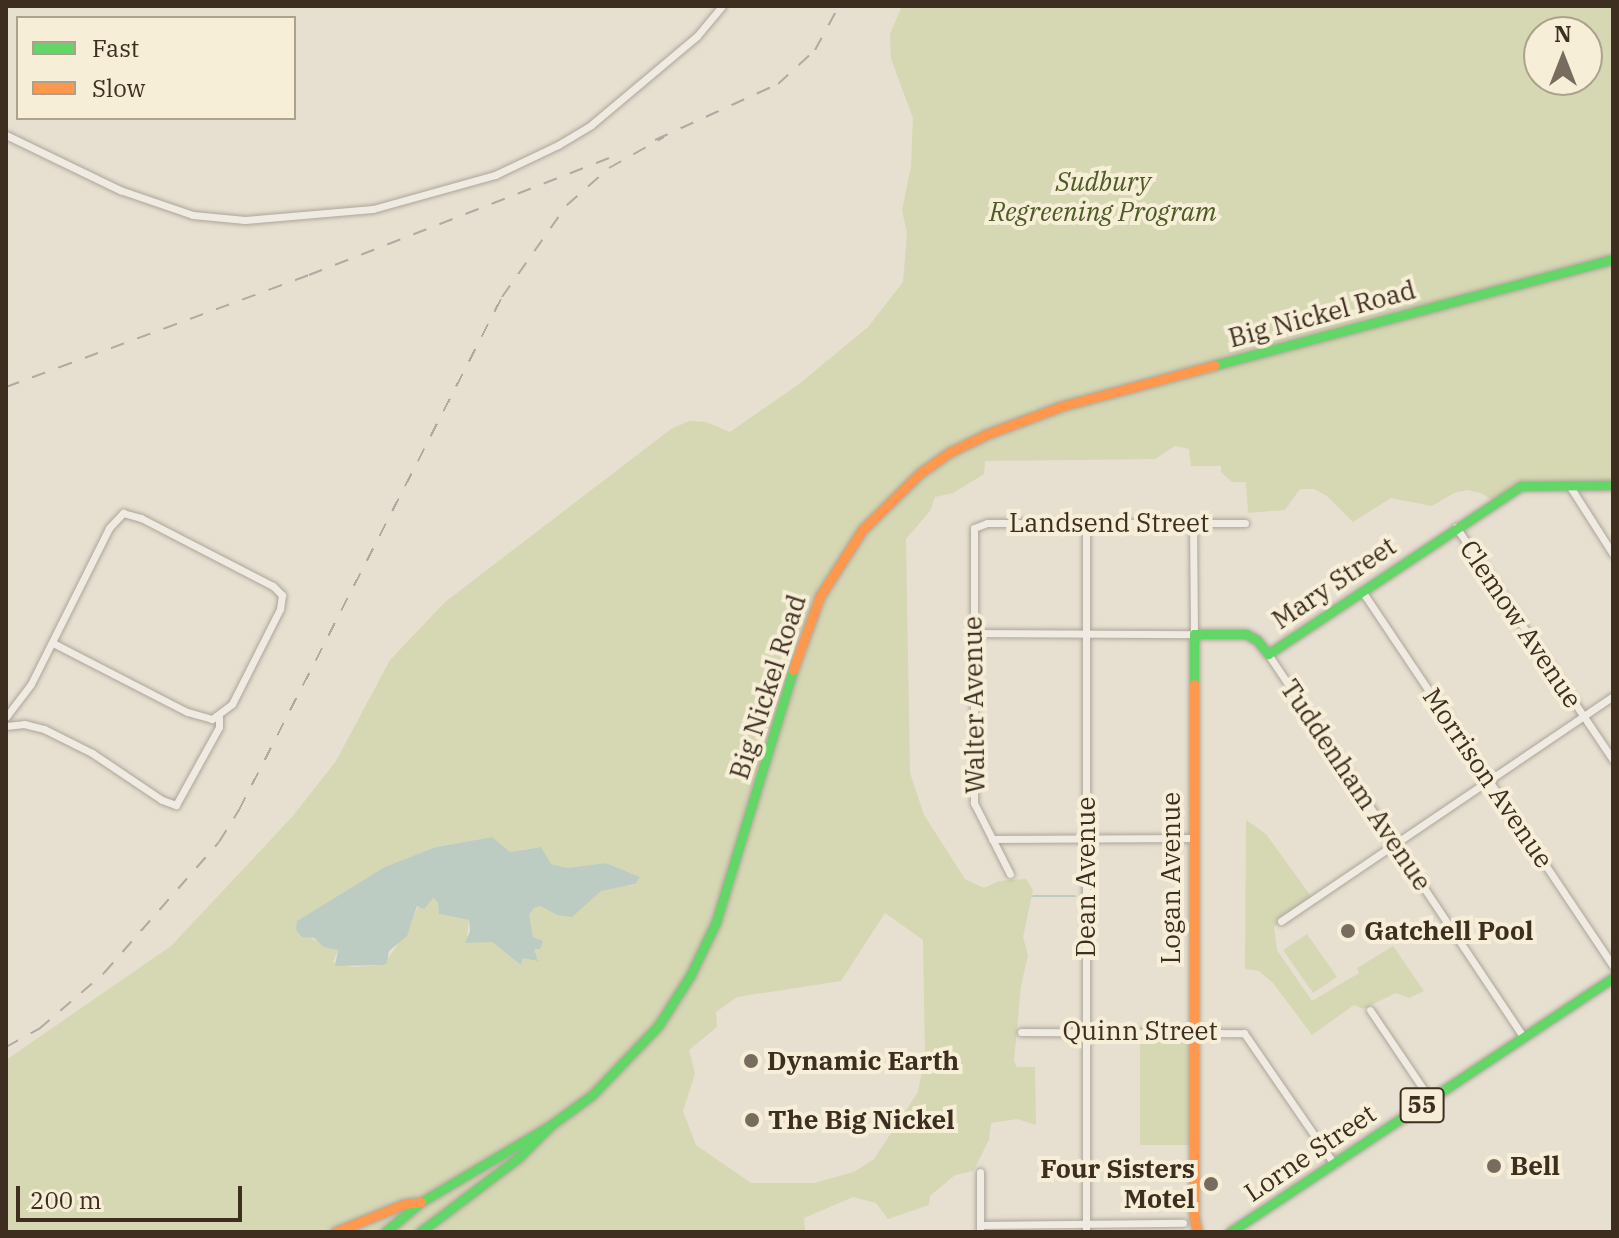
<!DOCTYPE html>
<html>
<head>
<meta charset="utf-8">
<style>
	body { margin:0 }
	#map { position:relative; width:1619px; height:1238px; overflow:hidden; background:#e7e0d1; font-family:"IBM Plex Serif",serif }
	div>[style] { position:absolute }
	.green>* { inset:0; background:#d6d7b3 }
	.water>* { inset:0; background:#bcccc2 }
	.stream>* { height:2px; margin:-1px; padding:0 1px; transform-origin:1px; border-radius:1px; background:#bcccc2 }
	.roads { filter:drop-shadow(0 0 2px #ada599) drop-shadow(0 0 2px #ada599) }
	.street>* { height:7px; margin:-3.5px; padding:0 3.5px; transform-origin:3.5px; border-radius:3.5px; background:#efebe3 }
	.fast>* { height:9px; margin:-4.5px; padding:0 4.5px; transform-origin:4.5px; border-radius:4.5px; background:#63d668 }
	.slow>* { height:9px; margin:-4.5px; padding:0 4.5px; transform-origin:4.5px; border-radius:4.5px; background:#ff974d }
	.rail>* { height:2px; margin-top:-1px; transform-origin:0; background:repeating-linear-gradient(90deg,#afaaa2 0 14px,transparent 0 28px) }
	.dots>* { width:22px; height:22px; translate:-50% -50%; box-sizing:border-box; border:4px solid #f7eed8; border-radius:50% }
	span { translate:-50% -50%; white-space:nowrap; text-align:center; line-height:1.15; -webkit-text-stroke:8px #f7eed8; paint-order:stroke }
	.shield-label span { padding:2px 6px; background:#f7eed8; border:2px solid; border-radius:6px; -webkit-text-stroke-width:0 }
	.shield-label { font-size:24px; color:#3d2e20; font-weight:700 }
	.park-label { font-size:26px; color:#4d5a26; font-style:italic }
	.street-label { font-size:26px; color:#3d2e20 }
	.poi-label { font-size:26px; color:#3d2e20; font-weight:700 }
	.left { translate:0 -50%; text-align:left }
	.right { translate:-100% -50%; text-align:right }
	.frame { position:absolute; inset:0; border:8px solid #3d2e20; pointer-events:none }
	.legend { position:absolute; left:16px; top:16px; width:280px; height:104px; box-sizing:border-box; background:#f7eed8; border:2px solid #ada18e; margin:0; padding:10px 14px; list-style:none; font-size:24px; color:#3d2e20 }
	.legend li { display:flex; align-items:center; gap:16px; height:40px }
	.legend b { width:40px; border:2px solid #ada18e }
	.north { position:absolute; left:1523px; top:16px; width:80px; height:80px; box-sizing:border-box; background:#f7eed8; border:2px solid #ada18e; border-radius:50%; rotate:0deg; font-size:22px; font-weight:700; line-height:32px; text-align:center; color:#3d2e20 }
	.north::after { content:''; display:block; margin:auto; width:28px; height:36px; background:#786c5e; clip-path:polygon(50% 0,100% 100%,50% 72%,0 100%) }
	.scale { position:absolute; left:16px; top:1186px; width:226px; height:36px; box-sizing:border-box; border:4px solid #3d2e20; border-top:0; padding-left:10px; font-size:24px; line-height:28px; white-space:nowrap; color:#3d2e20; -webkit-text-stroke:6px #f7eed8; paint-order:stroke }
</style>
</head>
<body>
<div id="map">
	<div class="green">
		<i style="clip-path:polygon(evenodd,902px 6px,1613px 6px,1613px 485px,1527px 483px,1495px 502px,1481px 493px,1467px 490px,1454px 493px,1432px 506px,1391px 498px,1353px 522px,1327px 496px,1314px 489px,1300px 489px,1285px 510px,1248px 513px,1246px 482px,1232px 482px,1221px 472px,1221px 466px,1191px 466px,1189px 449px,1175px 446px,1155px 459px,985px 461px,984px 474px,953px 493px,935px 497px,930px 511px,906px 539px,910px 773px,924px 815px,965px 879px,984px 888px,999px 881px,1026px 879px,1033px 890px,1023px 937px,1028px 955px,1021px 986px,1014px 1061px,1017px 1067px,1035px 1067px,1036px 1125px,1017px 1119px,991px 1123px,989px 1140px,973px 1171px,955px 1175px,930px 1196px,929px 1205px,888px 1219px,876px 1203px,853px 1197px,804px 1218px,805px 1232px,6px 1232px,6px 1060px,171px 946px,292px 817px,336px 761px,390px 660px,445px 602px,671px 429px,689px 421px,706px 422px,730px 432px,799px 384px,868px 327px,903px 282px,907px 233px,902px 210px,911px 166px,913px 118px,891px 59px,890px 34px,902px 6px,1539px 32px,1587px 32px,1587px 80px,1539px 80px,1539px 32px,902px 6px,491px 837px,510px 852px,538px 847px,551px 864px,567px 868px,606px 863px,640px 877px,634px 885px,604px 889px,557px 915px,540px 906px,534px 908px,528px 915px,533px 937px,543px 942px,533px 949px,538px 960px,523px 958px,521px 965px,492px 942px,467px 936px,469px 920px,439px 914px,438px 903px,432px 898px,424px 906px,418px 906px,410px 927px,383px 965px,352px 967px,333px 962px,338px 950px,301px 934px,297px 921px,385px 868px,436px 847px,491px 837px,902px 6px,885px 913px,923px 940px,925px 1057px,918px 1092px,874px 1159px,854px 1172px,814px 1183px,751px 1183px,696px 1145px,683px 1111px,695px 1074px,689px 1050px,717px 1027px,716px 1012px,737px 997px,841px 981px,885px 913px)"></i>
		<i style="clip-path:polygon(1246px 820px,1266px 834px,1313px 899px,1274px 927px,1277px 950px,1312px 1001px,1359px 973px,1357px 968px,1393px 946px,1424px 991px,1409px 998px,1396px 993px,1363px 1009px,1354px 1005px,1312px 1035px,1273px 983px,1259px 971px,1245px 969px)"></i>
		<i style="clip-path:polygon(1307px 934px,1337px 977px,1313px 993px,1283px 950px)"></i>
		<i style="clip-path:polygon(1192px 1030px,1193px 1145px,1140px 1145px,1140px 1031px)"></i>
	</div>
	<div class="water">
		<i style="clip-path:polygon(492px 837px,510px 852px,541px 847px,551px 864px,567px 868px,606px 863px,640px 877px,635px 884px,601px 891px,572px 917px,557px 915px,540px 906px,534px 908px,529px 915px,533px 937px,543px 941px,540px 949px,534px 949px,538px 961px,523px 958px,521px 965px,492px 942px,465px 943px,470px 931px,469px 920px,439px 914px,438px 903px,433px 898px,424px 909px,417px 906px,407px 936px,389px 951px,387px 963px,383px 965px,335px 966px,338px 950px,324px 947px,314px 938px,302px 937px,296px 930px,297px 921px,385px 867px,436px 847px)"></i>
	</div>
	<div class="stream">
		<i style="left:1032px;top:896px;width:43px"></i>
	</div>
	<div class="roads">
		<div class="street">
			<i style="left:6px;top:135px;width:127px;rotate:25.8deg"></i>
			<i style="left:120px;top:190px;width:77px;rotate:18.9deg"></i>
			<i style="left:193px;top:215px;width:52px;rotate:5.5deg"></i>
			<i style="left:245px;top:220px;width:128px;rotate:-4.9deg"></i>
			<i style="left:373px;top:209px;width:127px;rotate:-15.6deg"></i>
			<i style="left:495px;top:175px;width:70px;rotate:-25.5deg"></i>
			<i style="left:558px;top:145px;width:39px;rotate:-31deg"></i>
			<i style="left:591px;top:125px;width:138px;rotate:-40deg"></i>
			<i style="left:697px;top:36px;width:39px;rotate:-50deg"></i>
			<i style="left:1569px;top:485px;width:82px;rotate:57.5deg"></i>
			<i style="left:1086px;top:522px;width:710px;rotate:90deg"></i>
			<i style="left:1456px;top:527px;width:281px;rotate:56deg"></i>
			<i style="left:1362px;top:591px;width:451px;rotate:56.2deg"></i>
			<i style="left:973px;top:633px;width:221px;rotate:0.3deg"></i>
			<i style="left:1194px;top:634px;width:111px;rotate:-90.5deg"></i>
			<i style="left:1268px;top:654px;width:460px;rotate:56.3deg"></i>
			<i style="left:6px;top:717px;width:41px;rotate:-52.9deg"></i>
			<i style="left:31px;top:684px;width:174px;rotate:-63.4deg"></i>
			<i style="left:109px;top:528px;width:21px;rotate:-47deg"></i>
			<i style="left:123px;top:513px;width:19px;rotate:16deg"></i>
			<i style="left:141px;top:518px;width:148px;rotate:27.3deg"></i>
			<i style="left:273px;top:586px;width:13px;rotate:45deg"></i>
			<i style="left:282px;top:595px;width:14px;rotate:98deg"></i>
			<i style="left:280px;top:609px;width:106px;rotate:116.8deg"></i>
			<i style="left:232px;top:704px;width:25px;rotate:143deg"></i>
			<i style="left:212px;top:719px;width:26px;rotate:-164deg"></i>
			<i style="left:187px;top:712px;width:151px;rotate:-152.8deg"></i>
			<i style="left:6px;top:726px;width:18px;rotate:-6deg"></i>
			<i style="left:24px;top:724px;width:21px;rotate:14deg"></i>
			<i style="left:44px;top:729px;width:54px;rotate:26.6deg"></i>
			<i style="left:92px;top:753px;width:84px;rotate:33.9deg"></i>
			<i style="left:162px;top:800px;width:15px;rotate:20deg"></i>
			<i style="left:176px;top:805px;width:89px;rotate:-61.1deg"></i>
			<i style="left:219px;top:727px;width:11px;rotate:-90deg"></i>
			<i style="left:992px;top:839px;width:201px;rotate:-0.3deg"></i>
			<i style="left:1010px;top:874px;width:80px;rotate:-116.9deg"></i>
			<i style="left:974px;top:803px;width:275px;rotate:-90deg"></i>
			<i style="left:974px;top:528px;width:14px;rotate:-21deg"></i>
			<i style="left:987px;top:523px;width:258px"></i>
			<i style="left:1281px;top:921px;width:401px;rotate:-34.1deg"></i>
			<i style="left:1370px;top:1010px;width:107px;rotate:56deg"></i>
			<i style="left:1021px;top:1032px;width:223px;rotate:0.3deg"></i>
			<i style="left:1244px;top:1033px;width:159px;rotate:55.5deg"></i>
			<i style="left:980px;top:1172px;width:60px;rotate:90deg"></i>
			<i style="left:980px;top:1225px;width:203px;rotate:-0.6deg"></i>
		</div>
		<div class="fast">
			<i style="left:1215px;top:365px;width:412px;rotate:-14.9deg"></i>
			<i style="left:1194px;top:684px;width:50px;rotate:-90deg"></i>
			<i style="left:1194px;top:634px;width:52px"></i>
			<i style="left:1246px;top:634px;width:13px;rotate:29deg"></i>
			<i style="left:1257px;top:640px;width:18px;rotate:52deg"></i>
			<i style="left:1268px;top:654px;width:304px;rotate:-33.6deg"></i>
			<i style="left:1521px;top:486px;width:92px;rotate:-0.6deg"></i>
			<i style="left:385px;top:1232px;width:47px;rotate:-39.8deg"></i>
			<i style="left:421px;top:1202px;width:151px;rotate:-30.6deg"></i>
			<i style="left:551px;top:1125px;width:51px;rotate:-36.2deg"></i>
			<i style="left:592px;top:1095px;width:95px;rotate:-46.3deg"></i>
			<i style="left:658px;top:1026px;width:59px;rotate:-57.4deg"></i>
			<i style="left:690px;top:976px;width:60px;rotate:-64.3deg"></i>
			<i style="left:716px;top:922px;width:264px;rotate:-73deg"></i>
			<i style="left:420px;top:1232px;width:123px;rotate:-37.1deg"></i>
			<i style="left:518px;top:1158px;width:47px;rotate:-45deg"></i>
			<i style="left:1230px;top:1232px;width:460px;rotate:-33.6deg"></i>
		</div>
		<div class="slow">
			<i style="left:793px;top:670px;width:79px;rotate:-70deg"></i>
			<i style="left:820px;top:596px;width:78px;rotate:-57.5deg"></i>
			<i style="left:862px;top:530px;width:81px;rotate:-44.5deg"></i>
			<i style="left:920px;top:473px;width:37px;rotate:-35deg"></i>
			<i style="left:950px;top:452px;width:41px;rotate:-25.9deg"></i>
			<i style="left:987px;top:434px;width:80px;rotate:-20.5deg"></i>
			<i style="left:1062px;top:406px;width:158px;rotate:-15deg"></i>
			<i style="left:1194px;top:684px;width:532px;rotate:90deg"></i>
			<i style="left:1194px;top:1216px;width:16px;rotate:79deg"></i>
			<i style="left:335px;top:1232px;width:74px;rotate:-22.1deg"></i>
			<i style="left:404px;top:1204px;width:17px;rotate:-7deg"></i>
		</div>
	</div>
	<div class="rail">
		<i style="left:655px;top:140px;width:135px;rotate:-24.5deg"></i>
		<i style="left:778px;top:84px;width:50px;rotate:-42.6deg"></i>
		<i style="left:815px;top:50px;width:50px;rotate:-61.4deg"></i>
		<i style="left:6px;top:387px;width:323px;rotate:-20.3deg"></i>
		<i style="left:309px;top:275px;width:327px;rotate:-21.3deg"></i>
		<i style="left:6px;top:1047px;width:38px;rotate:-29deg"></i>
		<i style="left:39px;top:1029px;width:86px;rotate:-40.7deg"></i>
		<i style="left:104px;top:973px;width:174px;rotate:-48.7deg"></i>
		<i style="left:219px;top:842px;width:38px;rotate:-58deg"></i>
		<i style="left:239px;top:810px;width:576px;rotate:-62.86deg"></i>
		<i style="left:502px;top:297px;width:113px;rotate:-54.8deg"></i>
		<i style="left:567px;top:205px;width:56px;rotate:-41.4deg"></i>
		<i style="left:609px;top:168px;width:63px;rotate:-29.4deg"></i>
	</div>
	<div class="dots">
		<i style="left:1348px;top:931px;background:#786c5e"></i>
		<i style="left:751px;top:1061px;background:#786c5e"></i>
		<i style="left:752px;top:1120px;background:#786c5e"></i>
		<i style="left:1494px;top:1166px;background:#786c5e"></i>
		<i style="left:1211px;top:1184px;background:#786c5e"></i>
	</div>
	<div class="shield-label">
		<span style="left:1422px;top:1105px">55</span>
	</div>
	<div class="park-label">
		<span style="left:1103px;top:197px">Sudbury<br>Regreening Program</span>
	</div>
	<div class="street-label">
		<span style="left:1322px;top:314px;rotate:-15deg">Big Nickel Road</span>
		<span style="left:1109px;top:523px">Landsend Street</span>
		<span style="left:1334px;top:583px;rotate:-34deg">Mary Street</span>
		<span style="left:1521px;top:624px;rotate:56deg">Clemow Avenue</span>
		<span style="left:768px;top:687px;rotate:-72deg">Big Nickel Road</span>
		<span style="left:974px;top:705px;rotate:-91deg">Walter Avenue</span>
		<span style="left:1488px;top:778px;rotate:56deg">Morrison Avenue</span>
		<span style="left:1356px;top:785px;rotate:56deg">Tuddenham Avenue</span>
		<span style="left:1086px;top:877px;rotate:-90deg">Dean Avenue</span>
		<span style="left:1171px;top:878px;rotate:-90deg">Logan Avenue</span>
		<span style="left:1140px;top:1031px">Quinn Street</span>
		<span style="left:1310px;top:1153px;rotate:-34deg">Lorne Street</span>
	</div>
	<div class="poi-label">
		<span class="left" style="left:1364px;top:931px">Gatchell Pool</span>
		<span class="left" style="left:767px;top:1061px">Dynamic Earth</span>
		<span class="left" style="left:768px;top:1120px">The Big Nickel</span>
		<span class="left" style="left:1510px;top:1166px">Bell</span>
		<span class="right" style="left:1195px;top:1184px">Four Sisters<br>Motel</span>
	</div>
	<div class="frame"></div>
	<ul class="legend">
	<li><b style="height:10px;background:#63d668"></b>Fast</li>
	<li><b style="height:10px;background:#ff974d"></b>Slow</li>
	</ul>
	<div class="north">N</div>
	<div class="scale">200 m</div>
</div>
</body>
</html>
